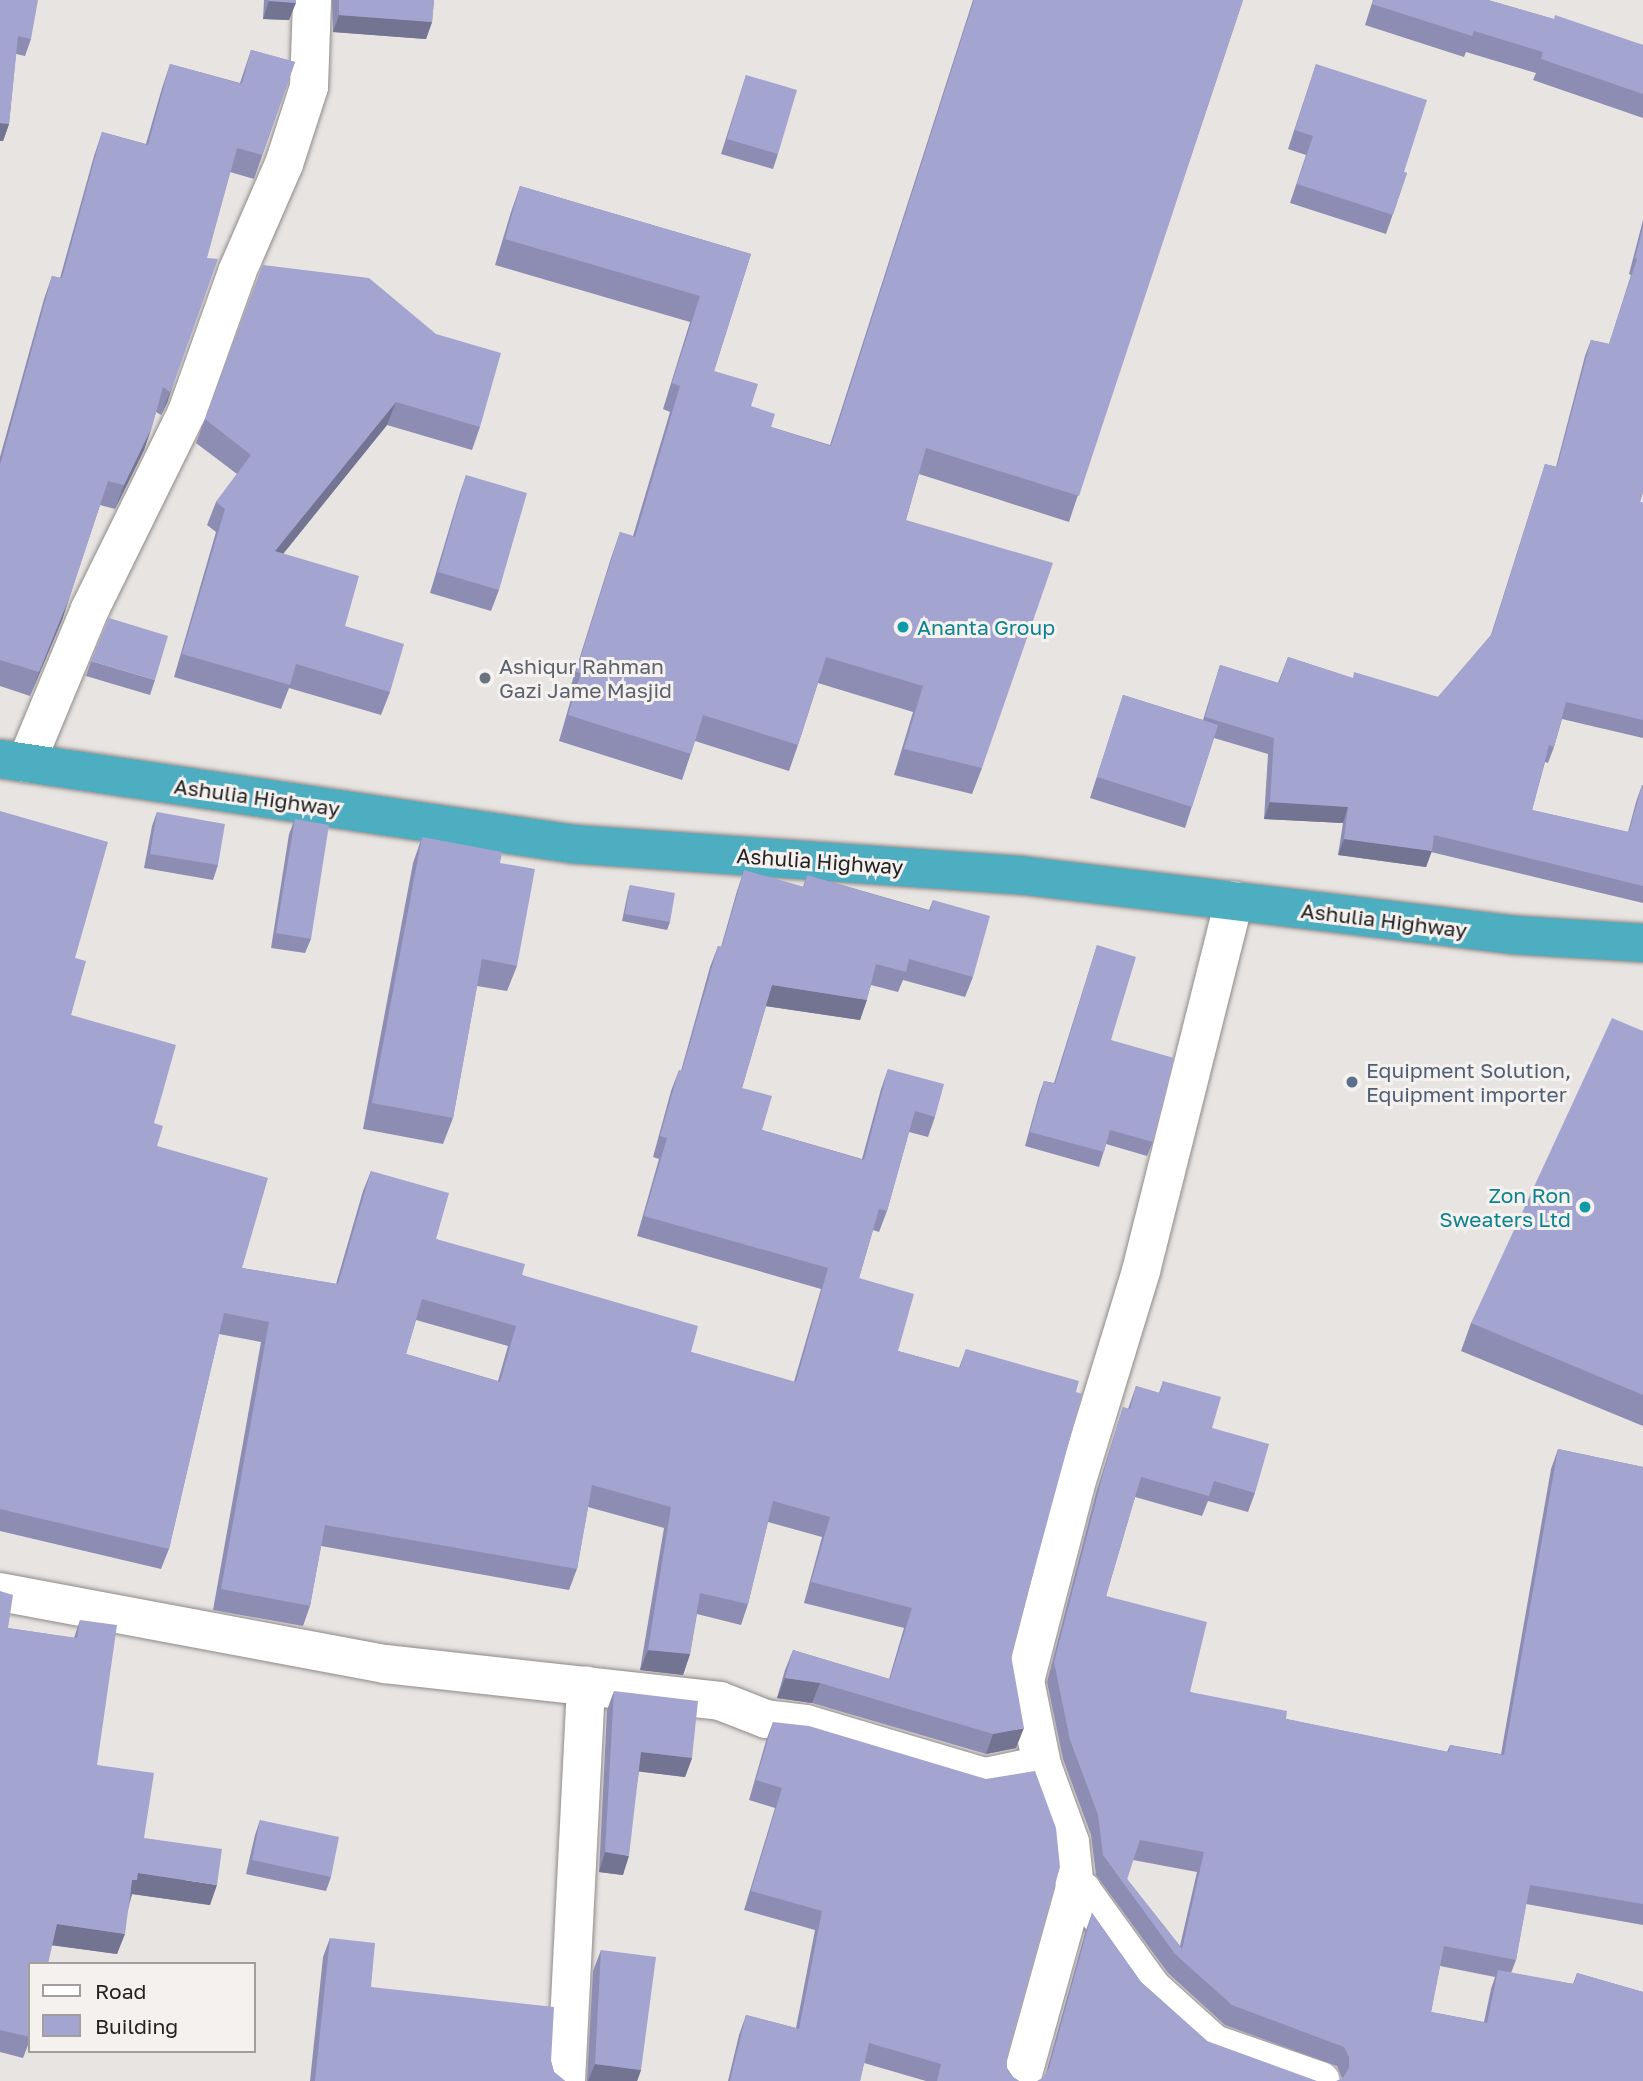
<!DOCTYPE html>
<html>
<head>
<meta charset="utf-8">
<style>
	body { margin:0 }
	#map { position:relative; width:1643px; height:2081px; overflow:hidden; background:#e8e4e2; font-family:"Golos Text",sans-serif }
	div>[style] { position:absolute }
	.roads { filter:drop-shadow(0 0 2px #8e8a88) drop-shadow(0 0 2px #8e8a88) }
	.minor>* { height:38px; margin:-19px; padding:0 19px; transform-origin:19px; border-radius:19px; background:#fff }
	.highway>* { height:38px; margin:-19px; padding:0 19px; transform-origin:19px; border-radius:19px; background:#4daec2 }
	.wall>* { inset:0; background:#8d8db3 }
	.shaded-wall>* { inset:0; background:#737392 }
	.building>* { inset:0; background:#a4a4d0 }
	.dots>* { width:19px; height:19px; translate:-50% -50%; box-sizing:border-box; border:4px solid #f5f1ef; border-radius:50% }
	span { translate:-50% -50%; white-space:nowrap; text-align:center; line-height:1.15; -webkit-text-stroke:6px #f5f1ef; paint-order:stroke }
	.culture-label { font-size:21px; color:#0d838f }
	.left { translate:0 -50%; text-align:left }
	.right { translate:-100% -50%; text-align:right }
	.worship-label { font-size:21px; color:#5b616d }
	.street-label { font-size:21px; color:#242222 }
	.service-label { font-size:21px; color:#4e5e75 }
	.legend { position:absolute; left:28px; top:1962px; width:228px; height:91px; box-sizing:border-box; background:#f5f1ef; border:2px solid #a19e9d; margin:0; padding:9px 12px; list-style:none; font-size:21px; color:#242222 }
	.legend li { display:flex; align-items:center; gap:14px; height:35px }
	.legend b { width:35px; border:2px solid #a19e9d }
</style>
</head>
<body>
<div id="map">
	<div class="roads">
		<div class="minor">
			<i style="left:26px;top:763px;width:167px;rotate:-67.4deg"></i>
			<i style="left:90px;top:609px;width:220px;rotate:-63.8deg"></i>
			<i style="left:187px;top:412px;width:149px;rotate:-70.3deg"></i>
			<i style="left:237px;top:272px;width:118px;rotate:-66.5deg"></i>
			<i style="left:284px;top:164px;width:81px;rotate:-72deg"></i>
			<i style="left:309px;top:87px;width:87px;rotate:-88deg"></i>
			<i style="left:0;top:1592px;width:392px;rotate:10.6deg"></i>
			<i style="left:385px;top:1664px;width:337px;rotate:6.3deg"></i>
			<i style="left:720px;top:1701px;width:49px;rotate:21.4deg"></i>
			<i style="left:766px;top:1719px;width:40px;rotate:7.1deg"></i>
			<i style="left:806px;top:1724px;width:187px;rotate:16.5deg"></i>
			<i style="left:985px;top:1777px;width:58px;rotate:-11.9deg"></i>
			<i style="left:1075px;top:1888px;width:8px;rotate:23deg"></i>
			<i style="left:1082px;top:1891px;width:120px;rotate:54.2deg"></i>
			<i style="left:1152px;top:1988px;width:84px;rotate:42.1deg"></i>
			<i style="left:1214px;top:2044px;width:113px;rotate:19.1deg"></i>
			<i style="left:566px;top:2081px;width:396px;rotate:-87.1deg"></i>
			<i style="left:1021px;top:2081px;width:200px;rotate:-74.4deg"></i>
			<i style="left:1075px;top:1888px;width:46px;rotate:-96.2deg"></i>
			<i style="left:1070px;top:1842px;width:82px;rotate:-110deg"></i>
			<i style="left:1042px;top:1765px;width:86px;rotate:-101.4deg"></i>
			<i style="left:1025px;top:1681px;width:200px;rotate:-75.5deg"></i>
			<i style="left:1075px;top:1487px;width:226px;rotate:-73deg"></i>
			<i style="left:1141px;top:1271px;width:382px;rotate:-75.9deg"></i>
		</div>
		<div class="highway">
			<i style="left:0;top:759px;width:579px;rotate:8.44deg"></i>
			<i style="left:573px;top:844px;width:447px;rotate:4deg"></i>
			<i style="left:1019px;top:875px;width:499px;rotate:6.9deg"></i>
			<i style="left:1514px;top:935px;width:129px;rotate:3.5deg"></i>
		</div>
	</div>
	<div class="wall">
		<i style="clip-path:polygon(0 0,31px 39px,25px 56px,16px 54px,9px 124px,3px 141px)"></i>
		<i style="clip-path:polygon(264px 0,296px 0,289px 20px,263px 19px)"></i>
		<i style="clip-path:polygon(332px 0,434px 0,432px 22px,426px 39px,333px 32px)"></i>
		<i style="clip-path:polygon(973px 0,1243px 0,1069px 522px,919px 474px,906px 520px,982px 768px,972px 794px,894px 775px,913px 712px,818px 683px,798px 745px,789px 771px,695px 741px,682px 780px,559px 741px,571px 699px,567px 698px,611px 558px,620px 532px,633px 536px,670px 412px,663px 409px,690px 322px,495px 265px,511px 212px,520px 186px,751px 254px,714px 371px,771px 427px,830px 445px)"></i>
		<i style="clip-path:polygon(1373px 0,1488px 0,1643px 45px,1643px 118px,1533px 80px,1536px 73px,1466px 52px,1464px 57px,1365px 25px)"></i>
		<i style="clip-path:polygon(251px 50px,295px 62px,254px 179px,230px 172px,167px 403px,161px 415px,156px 412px,144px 450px,115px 509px,100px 505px,62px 620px,30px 696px,0 686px,0 457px,44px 299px,52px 276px,60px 278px,94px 156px,102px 132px,146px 144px,162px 88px,170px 64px,240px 83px)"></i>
		<i style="clip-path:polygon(1316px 64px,1404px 172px,1407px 173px,1386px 234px,1290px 203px,1306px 155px,1288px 149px)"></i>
		<i style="clip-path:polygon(746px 75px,778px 154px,773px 169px,721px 154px)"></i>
		<i style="clip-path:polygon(1643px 220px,1643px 492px,1640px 502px,1643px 502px,1643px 738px,1562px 719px,1554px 747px,1548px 763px,1545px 762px,1532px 810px,1628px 832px,1636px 802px,1642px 785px,1643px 786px,1643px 903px,1431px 852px,1426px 867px,1338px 855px,1343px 823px,1264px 819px,1268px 754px,1214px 738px,1185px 828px,1090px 798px,1123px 695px,1203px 720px,1220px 665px,1278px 683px,1288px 657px,1352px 678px,1438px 697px,1491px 635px,1545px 464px,1556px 467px,1585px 356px,1591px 340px,1609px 344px,1631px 275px,1629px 274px)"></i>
		<i style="clip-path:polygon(263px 265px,480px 427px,472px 450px,387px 425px,283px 553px,345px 626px,390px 692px,381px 715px,289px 688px,281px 709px,174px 677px,216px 532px,207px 525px,216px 502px,237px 474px,196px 443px)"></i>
		<i style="clip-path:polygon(466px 475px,499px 590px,491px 611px,430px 593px,459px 496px)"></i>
		<i style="clip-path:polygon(91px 661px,155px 680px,150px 695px,86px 676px)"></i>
		<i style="clip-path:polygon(evenodd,0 811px,75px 958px,71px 1015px,154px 1123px,157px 1146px,242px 1268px,336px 1284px,363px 1191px,371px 1171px,436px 1239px,522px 1275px,691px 1352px,794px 1382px,821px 1289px,637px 1236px,659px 1159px,653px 1157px,671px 1091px,679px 1070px,681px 1071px,710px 967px,718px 946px,721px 947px,737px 891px,744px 870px,803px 887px,807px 875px,929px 910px,933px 900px,973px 977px,965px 997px,903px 980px,898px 992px,871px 985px,860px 1020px,766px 1006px,742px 1088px,762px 1130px,862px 1159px,881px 1089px,888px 1069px,935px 1117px,928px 1137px,909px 1132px,887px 1211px,879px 1232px,873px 1230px,859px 1278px,898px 1351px,959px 1368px,966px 1349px,1011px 1655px,1016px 1748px,986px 1754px,812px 1703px,777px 1698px,785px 1670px,793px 1650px,889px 1679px,904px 1628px,804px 1603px,822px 1537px,768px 1522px,748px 1604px,741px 1625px,697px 1614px,690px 1654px,683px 1675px,640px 1670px,664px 1528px,588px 1507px,577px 1569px,569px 1590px,321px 1546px,310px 1606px,303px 1626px,213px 1610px,261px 1342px,219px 1334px,169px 1549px,161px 1569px,0 1531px,0 811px,416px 1320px,508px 1346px,498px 1381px,406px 1354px,416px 1320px)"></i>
		<i style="clip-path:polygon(157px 812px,218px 865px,213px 880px,144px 868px,152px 826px)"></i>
		<i style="clip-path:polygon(295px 819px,311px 939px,305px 953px,271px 948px,289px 834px)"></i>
		<i style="clip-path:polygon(422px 837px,500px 863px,517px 966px,507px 991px,477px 986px,453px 1118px,443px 1144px,363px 1129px,413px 863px)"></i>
		<i style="clip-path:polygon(630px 885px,670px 922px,667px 930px,622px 921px,628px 892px)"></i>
		<i style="clip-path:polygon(1097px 945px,1111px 1040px,1153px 1142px,1147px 1156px,1106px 1144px,1099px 1167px,1025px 1146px,1039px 1095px,1044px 1081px,1054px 1083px)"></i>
		<i style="clip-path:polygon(1643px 1031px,1643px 1426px,1461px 1351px,1471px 1323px)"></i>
		<i style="clip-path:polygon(evenodd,1163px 1381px,1212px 1428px,1255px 1493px,1248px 1512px,1208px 1501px,1202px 1516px,1135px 1497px,1106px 1596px,1190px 1692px,1286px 1719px,1447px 1752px,1450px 1745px,1501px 1754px,1551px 1469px,1558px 1449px,1643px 1467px,1643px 1925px,1526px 1904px,1516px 1960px,1511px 1973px,1573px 1984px,1577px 1973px,1643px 1992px,1342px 2078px,1337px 2066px,1225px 2025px,1168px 1973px,1096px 1875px,1091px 1835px,1063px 1759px,1047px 1682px,1096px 1493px,1123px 1407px,1128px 1409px,1136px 1386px,1159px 1393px,1163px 1381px,1133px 1860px,1197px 1872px,1180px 1946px,1127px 1879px,1133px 1860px,1163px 1381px,1440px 1966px,1495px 1977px,1491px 1989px,1484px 2022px,1431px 2012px,1440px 1966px)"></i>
		<i style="clip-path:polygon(0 1591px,8px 1628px,74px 1638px,80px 1620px,97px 1765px,144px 1838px,210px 1905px,132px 1894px,117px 1954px,53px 1945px,30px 1964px,30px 2040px,23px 2058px,0 2052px)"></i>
		<i style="clip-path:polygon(614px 1691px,692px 1758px,685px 1777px,639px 1771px,623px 1875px,599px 1872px,607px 1710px)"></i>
		<i style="clip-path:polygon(773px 1722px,1007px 2056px,1007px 2068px,1013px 2077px,1019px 2081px,926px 2081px,864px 2063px,860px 2081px,728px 2081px,739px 2035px,746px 2015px,796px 2028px,815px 1930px,744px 1910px,775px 1808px,749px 1800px,766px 1741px)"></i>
		<i style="clip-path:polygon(260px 1820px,331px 1877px,326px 1891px,246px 1874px,255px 1835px)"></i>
		<i style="clip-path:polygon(1092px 1913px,1141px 1982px,1207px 2041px,1044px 2077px,1046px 2073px,1085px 1933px)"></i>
		<i style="clip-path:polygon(330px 1938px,371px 1987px,551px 2061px,554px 2072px,565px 2081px,310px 2081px,323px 1957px)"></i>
		<i style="clip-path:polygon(601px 1950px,641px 2070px,637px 2081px,587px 2081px,593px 1971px)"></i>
	</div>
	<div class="shaded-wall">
		<i style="clip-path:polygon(269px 1px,296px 3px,289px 20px,263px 19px)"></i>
		<i style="clip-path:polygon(339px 15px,432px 22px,426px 39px,333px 32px)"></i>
		<i style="clip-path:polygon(0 123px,9px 124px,3px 141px,0 141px)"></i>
		<i style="clip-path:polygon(175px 380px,167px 403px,161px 415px,170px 392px)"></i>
		<i style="clip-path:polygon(396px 402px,387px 425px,267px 574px,275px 551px)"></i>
		<i style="clip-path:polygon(152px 427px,144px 450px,115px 509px,124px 485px)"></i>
		<i style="clip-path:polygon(70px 596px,62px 620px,30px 696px,39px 672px)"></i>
		<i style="clip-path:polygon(1270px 802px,1348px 807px,1343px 823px,1264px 819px)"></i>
		<i style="clip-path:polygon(1344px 839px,1432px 851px,1426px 867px,1338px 855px)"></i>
		<i style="clip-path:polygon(772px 985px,867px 1000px,860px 1020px,765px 1006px)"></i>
		<i style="clip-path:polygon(648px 1650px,690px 1654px,683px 1675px,640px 1670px)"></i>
		<i style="clip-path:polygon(785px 1678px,820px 1683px,812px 1703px,777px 1698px)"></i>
		<i style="clip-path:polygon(1024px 1728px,1016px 1748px,986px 1754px,993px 1734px)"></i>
		<i style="clip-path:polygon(641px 1752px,692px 1758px,685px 1777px,634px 1771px)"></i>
		<i style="clip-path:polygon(605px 1852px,629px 1856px,623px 1875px,599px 1872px)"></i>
		<i style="clip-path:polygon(138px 1873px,217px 1885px,210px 1905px,132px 1894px,130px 1901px,132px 1880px)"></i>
		<i style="clip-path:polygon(57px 1924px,125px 1934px,117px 1954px,50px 1945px)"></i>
		<i style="clip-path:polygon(595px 2064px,641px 2070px,637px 2081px,588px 2081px)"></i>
	</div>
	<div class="building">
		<i style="clip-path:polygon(0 0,38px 0,31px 39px,18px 36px,9px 124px,0 123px)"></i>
		<i style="clip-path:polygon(269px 0,296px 0,296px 3px,269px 1px)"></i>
		<i style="clip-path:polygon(339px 0,434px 0,432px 22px,339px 15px)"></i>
		<i style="clip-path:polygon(974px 0,1243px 0,1079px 496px,926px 448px,906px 520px,1053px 563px,982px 768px,904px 749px,923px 686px,826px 657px,798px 745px,703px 715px,691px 754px,568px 715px,581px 673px,576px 672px,620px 532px,635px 537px,680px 386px,672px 383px,700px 296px,505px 239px,520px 186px,751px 254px,714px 371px,758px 384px,751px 406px,775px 414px,771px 427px,831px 446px)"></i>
		<i style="clip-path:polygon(1374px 0,1488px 0,1554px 19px,1555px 15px,1643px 45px,1643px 94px,1541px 59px,1543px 52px,1474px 31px,1472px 36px,1372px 4px)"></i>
		<i style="clip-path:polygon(251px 50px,295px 62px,262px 155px,237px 148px,207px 258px,218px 259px,175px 380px,170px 392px,163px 387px,152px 427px,124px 485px,108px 481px,70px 596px,39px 672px,0 660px,0 465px,52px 276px,62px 278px,102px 132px,148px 145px,170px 64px,242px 84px)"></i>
		<i style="clip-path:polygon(1316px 64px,1427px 100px,1404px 172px,1407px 173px,1393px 215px,1297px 184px,1313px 136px,1295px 130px)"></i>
		<i style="clip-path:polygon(746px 75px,797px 90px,778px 154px,727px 139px)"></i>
		<i style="clip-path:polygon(1643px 227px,1643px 492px,1640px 502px,1643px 502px,1643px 720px,1566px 702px,1554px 747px,1549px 745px,1532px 810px,1629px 832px,1642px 785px,1643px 786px,1643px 886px,1434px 835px,1432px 851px,1344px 839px,1348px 807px,1270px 802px,1274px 738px,1205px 717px,1220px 665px,1279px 683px,1288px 657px,1353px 678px,1354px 672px,1438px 697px,1492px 634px,1545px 464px,1557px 467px,1591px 340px,1609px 344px,1637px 259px,1635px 258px)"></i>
		<i style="clip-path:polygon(263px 265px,369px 278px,436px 334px,501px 353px,480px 427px,396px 402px,275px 551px,359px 576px,345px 626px,404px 644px,390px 692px,296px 664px,290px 685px,182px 654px,225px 509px,216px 502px,251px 455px,205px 419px)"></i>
		<i style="clip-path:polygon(466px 475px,527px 493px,499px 590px,438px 572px)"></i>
		<i style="clip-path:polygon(109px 618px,168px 636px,155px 680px,91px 661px)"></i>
		<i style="clip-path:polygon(1123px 695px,1218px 725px,1192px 807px,1097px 777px)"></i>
		<i style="clip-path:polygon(evenodd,0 811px,108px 842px,75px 958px,86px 961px,71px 1015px,176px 1045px,154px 1123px,163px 1126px,157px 1146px,268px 1178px,242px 1268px,338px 1284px,371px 1171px,449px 1193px,436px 1239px,525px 1264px,522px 1275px,698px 1326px,691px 1352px,796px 1382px,828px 1268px,644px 1216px,667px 1138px,660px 1136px,679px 1070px,682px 1071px,718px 946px,722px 947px,744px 870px,804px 887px,807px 875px,930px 911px,933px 900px,990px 916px,973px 977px,909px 959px,906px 972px,876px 964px,867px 1000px,772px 985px,742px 1088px,772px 1096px,762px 1130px,864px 1160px,888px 1069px,944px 1084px,935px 1117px,915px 1111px,887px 1211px,879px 1209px,859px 1278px,914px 1294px,898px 1351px,960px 1368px,966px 1349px,1079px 1381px,1076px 1392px,1082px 1394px,1011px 1655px,1024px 1728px,993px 1734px,820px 1683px,785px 1678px,793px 1650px,890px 1679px,912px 1608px,811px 1582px,830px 1517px,773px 1501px,748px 1604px,700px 1593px,690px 1654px,648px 1650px,671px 1507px,592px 1485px,577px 1569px,325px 1525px,310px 1606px,221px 1589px,269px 1322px,224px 1313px,169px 1549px,0 1509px,0 811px,422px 1299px,516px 1326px,500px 1382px,406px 1354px,422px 1299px)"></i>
		<i style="clip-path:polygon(157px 812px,225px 824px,218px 865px,150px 854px)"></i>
		<i style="clip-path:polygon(295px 819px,329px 825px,311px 939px,276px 933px)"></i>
		<i style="clip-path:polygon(422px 837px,502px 852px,500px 863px,535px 869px,517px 966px,482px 959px,453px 1118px,372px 1103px)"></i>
		<i style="clip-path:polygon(630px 885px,675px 893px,670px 922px,625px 914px)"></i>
		<i style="clip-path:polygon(1097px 945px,1136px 957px,1111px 1040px,1174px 1058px,1153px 1142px,1110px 1130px,1104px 1152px,1030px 1132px,1044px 1081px,1055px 1084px)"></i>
		<i style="clip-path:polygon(1612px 1018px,1643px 1031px,1643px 1395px,1471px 1323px)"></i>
		<i style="clip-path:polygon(evenodd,1163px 1381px,1221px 1397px,1212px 1428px,1269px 1444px,1255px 1493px,1214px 1481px,1209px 1496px,1141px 1477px,1106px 1596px,1207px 1622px,1190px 1692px,1287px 1711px,1286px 1719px,1449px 1752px,1450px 1745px,1504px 1755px,1558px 1449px,1643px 1467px,1643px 1904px,1530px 1885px,1516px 1960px,1444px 1946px,1431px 2012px,1487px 2023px,1498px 1970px,1574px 1984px,1577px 1973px,1643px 1992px,1643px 2081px,1336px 2081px,1343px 2078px,1349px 2068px,1349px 2057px,1344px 2047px,1232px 2005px,1175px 1954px,1103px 1855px,1098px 1815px,1070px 1740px,1054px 1662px,1103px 1474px,1123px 1407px,1130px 1409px,1136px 1386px,1160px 1393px,1163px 1381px,1140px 1840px,1204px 1852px,1182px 1949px,1127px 1879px,1140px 1840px)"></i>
		<i style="clip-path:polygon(0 1591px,13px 1595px,8px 1628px,77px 1638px,80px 1620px,117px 1625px,97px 1765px,154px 1773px,144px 1838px,222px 1849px,217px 1885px,138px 1873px,137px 1880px,132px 1880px,125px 1934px,57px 1924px,48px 1964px,30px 1964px,30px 2037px,0 2030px)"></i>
		<i style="clip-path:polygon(614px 1691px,698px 1701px,692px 1758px,641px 1752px,629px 1856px,605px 1852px)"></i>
		<i style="clip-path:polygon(773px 1722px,809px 1726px,986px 1779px,1035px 1771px,1056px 1828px,1060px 1867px,1007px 2056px,1007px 2068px,1013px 2077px,1019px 2081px,937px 2081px,941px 2064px,869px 2043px,860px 2081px,730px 2081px,746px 2015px,799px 2029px,822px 1911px,751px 1891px,782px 1788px,756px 1780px)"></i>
		<i style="clip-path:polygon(260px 1820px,339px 1837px,331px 1877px,252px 1860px)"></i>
		<i style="clip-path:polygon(1092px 1913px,1141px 1982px,1207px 2041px,1317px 2081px,1037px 2081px,1044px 2077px,1049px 2068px)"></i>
		<i style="clip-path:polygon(330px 1938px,375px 1943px,371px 1987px,554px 2007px,551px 2061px,554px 2072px,565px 2081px,315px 2081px)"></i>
		<i style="clip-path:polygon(601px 1950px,656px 1957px,641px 2070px,595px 2064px)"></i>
	</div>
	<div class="dots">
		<i style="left:903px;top:627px;background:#0f9aa8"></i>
		<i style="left:485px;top:678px;background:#6b7280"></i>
		<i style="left:1352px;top:1082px;background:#5c6f8a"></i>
		<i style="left:1585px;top:1207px;background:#0f9aa8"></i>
	</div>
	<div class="culture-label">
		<span class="left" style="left:917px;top:627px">Ananta Group</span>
		<span class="right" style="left:1571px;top:1207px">Zon Ron<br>Sweaters Ltd</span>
	</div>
	<div class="worship-label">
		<span class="left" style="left:499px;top:678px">Ashiqur Rahman<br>Gazi Jame Masjid</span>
	</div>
	<div class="street-label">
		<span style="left:257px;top:797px;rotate:8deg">Ashulia Highway</span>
		<span style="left:820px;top:861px;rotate:4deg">Ashulia Highway</span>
		<span style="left:1384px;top:920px;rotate:7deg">Ashulia Highway</span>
	</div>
	<div class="service-label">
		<span class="left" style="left:1366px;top:1082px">Equipment Solution,<br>Equipment importer</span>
	</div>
	<ul class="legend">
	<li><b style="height:9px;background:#fff"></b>Road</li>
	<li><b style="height:19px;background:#a4a4d0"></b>Building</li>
	</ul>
</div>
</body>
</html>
